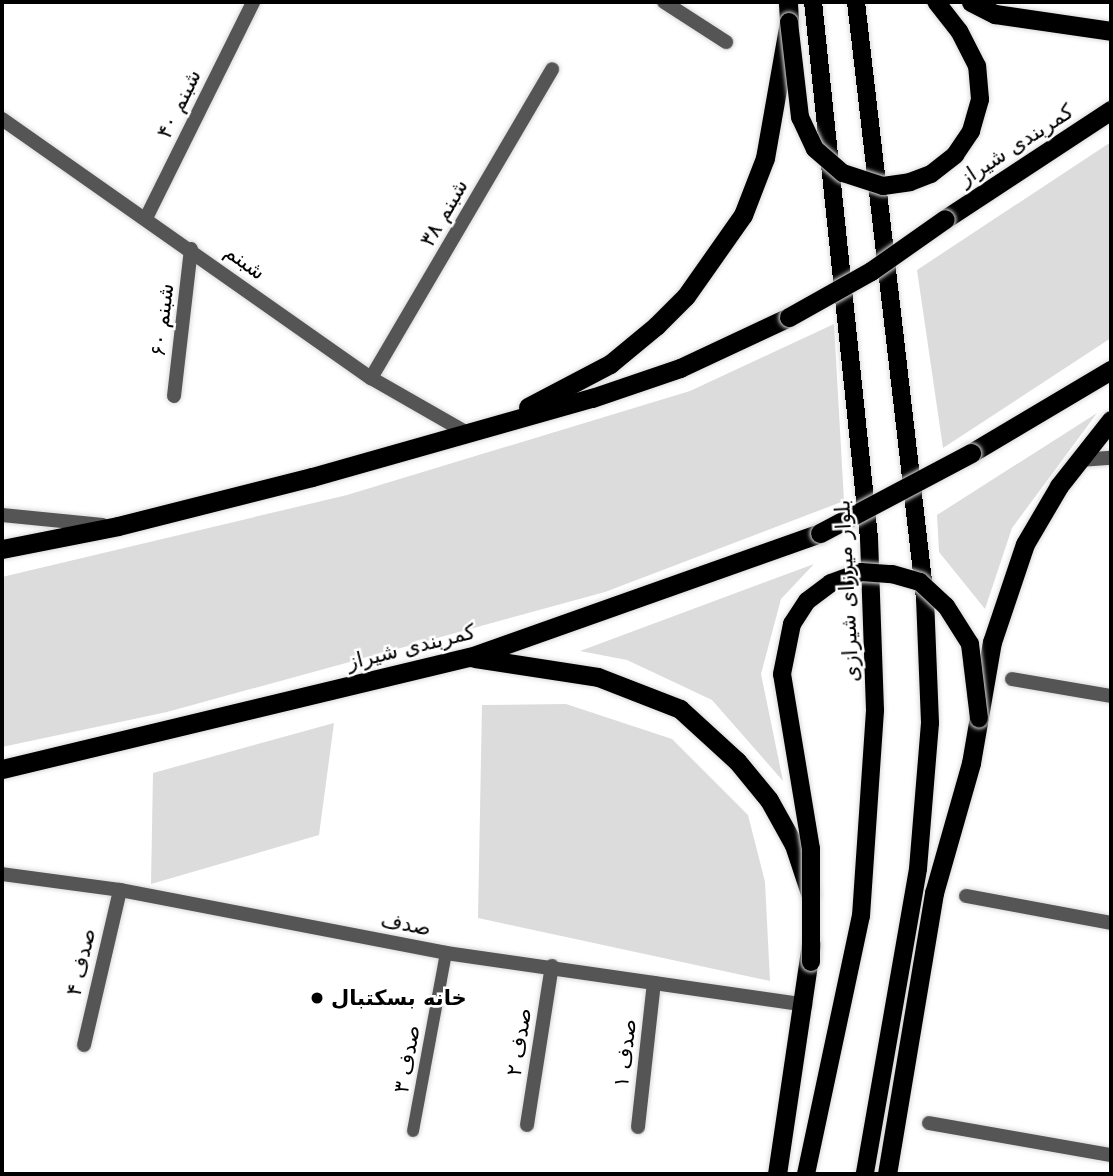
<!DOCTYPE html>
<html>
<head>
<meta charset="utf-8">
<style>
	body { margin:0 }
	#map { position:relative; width:1113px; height:1176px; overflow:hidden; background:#fff; font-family:"DejaVu Sans",Cairo,sans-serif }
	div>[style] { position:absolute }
	.green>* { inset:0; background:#dcdcdc }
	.roads { filter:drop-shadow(0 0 2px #dbdbdb) drop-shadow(0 0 2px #dbdbdb) }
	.service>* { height:12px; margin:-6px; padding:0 6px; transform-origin:6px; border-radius:6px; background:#555 }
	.minor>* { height:14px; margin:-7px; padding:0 7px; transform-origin:7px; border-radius:7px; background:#555 }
	.tertiary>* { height:14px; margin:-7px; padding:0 7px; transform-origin:7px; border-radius:7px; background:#555 }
	.primary>* { height:18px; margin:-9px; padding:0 9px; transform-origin:9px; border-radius:9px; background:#000 }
	.trunk>* { height:19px; margin:-9.5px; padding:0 9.5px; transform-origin:9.5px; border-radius:9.5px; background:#000 }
	.bridges { filter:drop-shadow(0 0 2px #dbdbdb) drop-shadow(0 0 2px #dbdbdb) }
	.primary-bridge>* { height:18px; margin:-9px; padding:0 9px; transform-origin:9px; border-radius:9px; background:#000 }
	.trunk-bridge>* { height:19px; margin:-9.5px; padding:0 9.5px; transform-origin:9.5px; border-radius:9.5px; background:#000 }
	.dots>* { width:19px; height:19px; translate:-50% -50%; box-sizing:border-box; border:4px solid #fff; border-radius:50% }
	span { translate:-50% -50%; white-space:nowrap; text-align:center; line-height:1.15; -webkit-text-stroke:5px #fff; paint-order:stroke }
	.street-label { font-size:21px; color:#000 }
	.poi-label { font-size:21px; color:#000; font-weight:700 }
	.left { translate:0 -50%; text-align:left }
	.frame { position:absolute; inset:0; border:4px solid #000; pointer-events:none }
</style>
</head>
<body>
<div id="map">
	<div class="green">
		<i style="clip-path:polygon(1111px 142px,1111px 338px,943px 448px,917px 270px)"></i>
		<i style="clip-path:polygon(834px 324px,844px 501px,605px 592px,167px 712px,2px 747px,2px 577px,347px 495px,690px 391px)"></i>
		<i style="clip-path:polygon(1097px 413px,1012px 528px,985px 609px,939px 552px,937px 515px)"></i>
		<i style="clip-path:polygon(814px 564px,781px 599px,761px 674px,783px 781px,712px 700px,627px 660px,580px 651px)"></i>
		<i style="clip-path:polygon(566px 704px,672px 739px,748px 815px,765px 882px,770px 981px,478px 918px,482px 705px)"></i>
		<i style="clip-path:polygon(334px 723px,319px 835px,151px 884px,153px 773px)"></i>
	</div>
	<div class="roads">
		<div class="service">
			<i style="left:413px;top:1131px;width:181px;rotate:-79.5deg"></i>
		</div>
		<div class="minor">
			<i style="left:664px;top:2px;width:74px;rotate:32.8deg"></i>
			<i style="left:146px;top:218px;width:241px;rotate:-63.6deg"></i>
			<i style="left:371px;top:378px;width:358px;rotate:-59.6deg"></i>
			<i style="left:174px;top:396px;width:148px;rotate:-83.4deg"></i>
			<i style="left:1079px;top:460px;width:32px;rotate:-4deg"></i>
			<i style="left:1012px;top:679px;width:100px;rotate:9.7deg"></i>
			<i style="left:966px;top:896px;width:147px;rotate:10.5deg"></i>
			<i style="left:84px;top:1045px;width:159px;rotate:-76.9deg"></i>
			<i style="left:929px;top:1123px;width:185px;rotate:10deg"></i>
			<i style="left:527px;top:1125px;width:161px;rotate:-81.1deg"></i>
			<i style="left:638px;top:1127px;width:145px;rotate:-83.7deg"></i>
		</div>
		<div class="tertiary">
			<i style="left:2px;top:119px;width:451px;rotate:35.1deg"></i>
			<i style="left:371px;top:378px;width:111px;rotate:29.8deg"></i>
			<i style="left:2px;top:515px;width:101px;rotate:5.7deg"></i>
			<i style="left:2px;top:874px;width:119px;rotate:7.7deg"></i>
			<i style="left:120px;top:890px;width:332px;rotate:10.9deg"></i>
			<i style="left:446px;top:953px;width:363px;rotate:8.2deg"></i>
		</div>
		<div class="primary">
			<i style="left:856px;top:2px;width:600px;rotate:83.4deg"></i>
			<i style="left:925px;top:598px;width:125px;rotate:87.7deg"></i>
			<i style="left:930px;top:723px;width:146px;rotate:94.7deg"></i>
			<i style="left:918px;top:869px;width:310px;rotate:99.9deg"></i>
			<i style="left:806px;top:1174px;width:264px;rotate:-78deg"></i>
			<i style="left:861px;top:916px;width:206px;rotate:-86.1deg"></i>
			<i style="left:875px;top:710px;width:172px;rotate:-92deg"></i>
			<i style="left:869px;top:538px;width:539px;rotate:-95.96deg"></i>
		</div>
		<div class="trunk">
			<i style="left:971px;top:2px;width:27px;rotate:27deg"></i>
			<i style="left:995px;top:14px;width:117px;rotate:8.3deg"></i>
			<i style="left:945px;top:219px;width:199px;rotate:-33.3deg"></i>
			<i style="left:528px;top:407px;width:93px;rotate:-27.7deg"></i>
			<i style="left:610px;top:364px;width:60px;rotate:-39.6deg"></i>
			<i style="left:656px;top:326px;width:42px;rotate:-45deg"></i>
			<i style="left:686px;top:296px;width:99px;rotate:-54.9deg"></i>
			<i style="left:743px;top:215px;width:61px;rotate:-68.9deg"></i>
			<i style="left:765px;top:158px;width:138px;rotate:-80deg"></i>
			<i style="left:789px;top:22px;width:20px;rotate:-93deg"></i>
			<i style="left:971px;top:453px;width:163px;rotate:-30.7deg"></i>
			<i style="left:2px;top:549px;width:118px;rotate:-11.2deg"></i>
			<i style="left:118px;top:526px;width:200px;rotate:-14.2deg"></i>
			<i style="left:312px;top:477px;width:291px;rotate:-15.8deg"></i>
			<i style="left:592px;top:398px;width:93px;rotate:-18.8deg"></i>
			<i style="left:680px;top:368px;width:120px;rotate:-25.1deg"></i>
			<i style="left:475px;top:658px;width:124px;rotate:8.8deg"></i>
			<i style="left:598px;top:677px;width:88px;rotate:21.3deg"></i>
			<i style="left:680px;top:709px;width:77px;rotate:42.4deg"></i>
			<i style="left:737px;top:761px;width:50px;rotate:50.6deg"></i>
			<i style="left:769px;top:800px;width:51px;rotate:60.9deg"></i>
			<i style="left:794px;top:845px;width:51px;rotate:71.6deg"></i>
			<i style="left:2px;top:769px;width:481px;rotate:-13.5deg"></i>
			<i style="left:470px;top:657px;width:371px;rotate:-19.5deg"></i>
			<i style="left:777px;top:1174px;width:232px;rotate:-81.6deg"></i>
			<i style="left:887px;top:1174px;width:285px;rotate:-80.5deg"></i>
			<i style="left:934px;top:893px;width:135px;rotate:-74.1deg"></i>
			<i style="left:971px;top:763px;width:123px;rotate:-80.2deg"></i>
			<i style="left:992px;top:642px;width:103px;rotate:-71.4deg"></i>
			<i style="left:1025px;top:544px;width:67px;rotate:-59.6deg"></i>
			<i style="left:1059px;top:486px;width:84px;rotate:-51.8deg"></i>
		</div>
	</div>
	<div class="bridges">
		<div class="primary-bridge">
			<i style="left:789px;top:22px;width:96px;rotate:83.4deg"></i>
			<i style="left:800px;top:117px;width:35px;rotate:65deg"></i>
			<i style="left:815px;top:149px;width:37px;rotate:41deg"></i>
			<i style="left:843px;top:173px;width:42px;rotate:18deg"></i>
			<i style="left:883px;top:186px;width:27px;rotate:-8deg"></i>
			<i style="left:910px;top:182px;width:22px;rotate:-21deg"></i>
			<i style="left:931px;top:174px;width:31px;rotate:-38deg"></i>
			<i style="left:955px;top:155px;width:29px;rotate:-56deg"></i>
			<i style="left:971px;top:131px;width:33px;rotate:-74deg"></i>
			<i style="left:980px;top:99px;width:33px;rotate:-95deg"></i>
			<i style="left:977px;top:66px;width:39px;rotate:-117deg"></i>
			<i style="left:959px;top:31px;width:37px;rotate:-128deg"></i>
			<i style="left:811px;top:962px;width:113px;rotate:-90deg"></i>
			<i style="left:811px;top:849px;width:177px;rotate:-99.4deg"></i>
			<i style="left:782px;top:674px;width:51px;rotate:-78.7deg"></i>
			<i style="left:792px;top:624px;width:27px;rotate:-57deg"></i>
			<i style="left:807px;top:601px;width:30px;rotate:-37deg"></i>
			<i style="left:831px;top:583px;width:32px;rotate:-20deg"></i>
			<i style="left:861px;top:572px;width:31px;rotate:4deg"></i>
			<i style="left:892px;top:574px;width:29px;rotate:16deg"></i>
			<i style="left:920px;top:582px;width:35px;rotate:43deg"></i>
			<i style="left:946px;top:606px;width:45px;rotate:57.7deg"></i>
			<i style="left:970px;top:644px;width:75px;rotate:83.1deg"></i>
		</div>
		<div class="trunk-bridge">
			<i style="left:789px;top:317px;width:94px;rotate:-29.3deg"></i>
			<i style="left:871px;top:271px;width:90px;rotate:-35.1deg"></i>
			<i style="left:820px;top:533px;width:171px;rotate:-27.9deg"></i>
		</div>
	</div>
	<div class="dots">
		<i style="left:317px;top:998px;background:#000"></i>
	</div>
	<div class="street-label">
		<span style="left:179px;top:104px;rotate:-64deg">شبنم ۴۰</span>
		<span style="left:1016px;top:145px;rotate:-33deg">کمربندی شیراز</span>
		<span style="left:444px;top:213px;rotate:-60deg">شبنم ۳۸</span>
		<span style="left:245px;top:262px;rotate:36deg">شبنم</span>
		<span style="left:162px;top:320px;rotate:-83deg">۶۰ شبنم</span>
		<span style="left:847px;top:591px;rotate:-93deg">بلوار میرزای شیرازی</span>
		<span style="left:411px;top:647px;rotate:-14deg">کمربندی شیراز</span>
		<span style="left:406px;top:924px;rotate:11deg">صدف</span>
		<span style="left:81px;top:962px;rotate:-77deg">۴ صدف</span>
		<span style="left:519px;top:1042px;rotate:-81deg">۲ صدف</span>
		<span style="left:625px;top:1053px;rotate:-83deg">۱ صدف</span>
		<span style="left:407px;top:1059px;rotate:-80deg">صدف ۳</span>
	</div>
	<div class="poi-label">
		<span class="left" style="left:331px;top:998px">خانه بسکتبال</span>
	</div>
	<div class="frame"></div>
</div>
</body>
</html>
